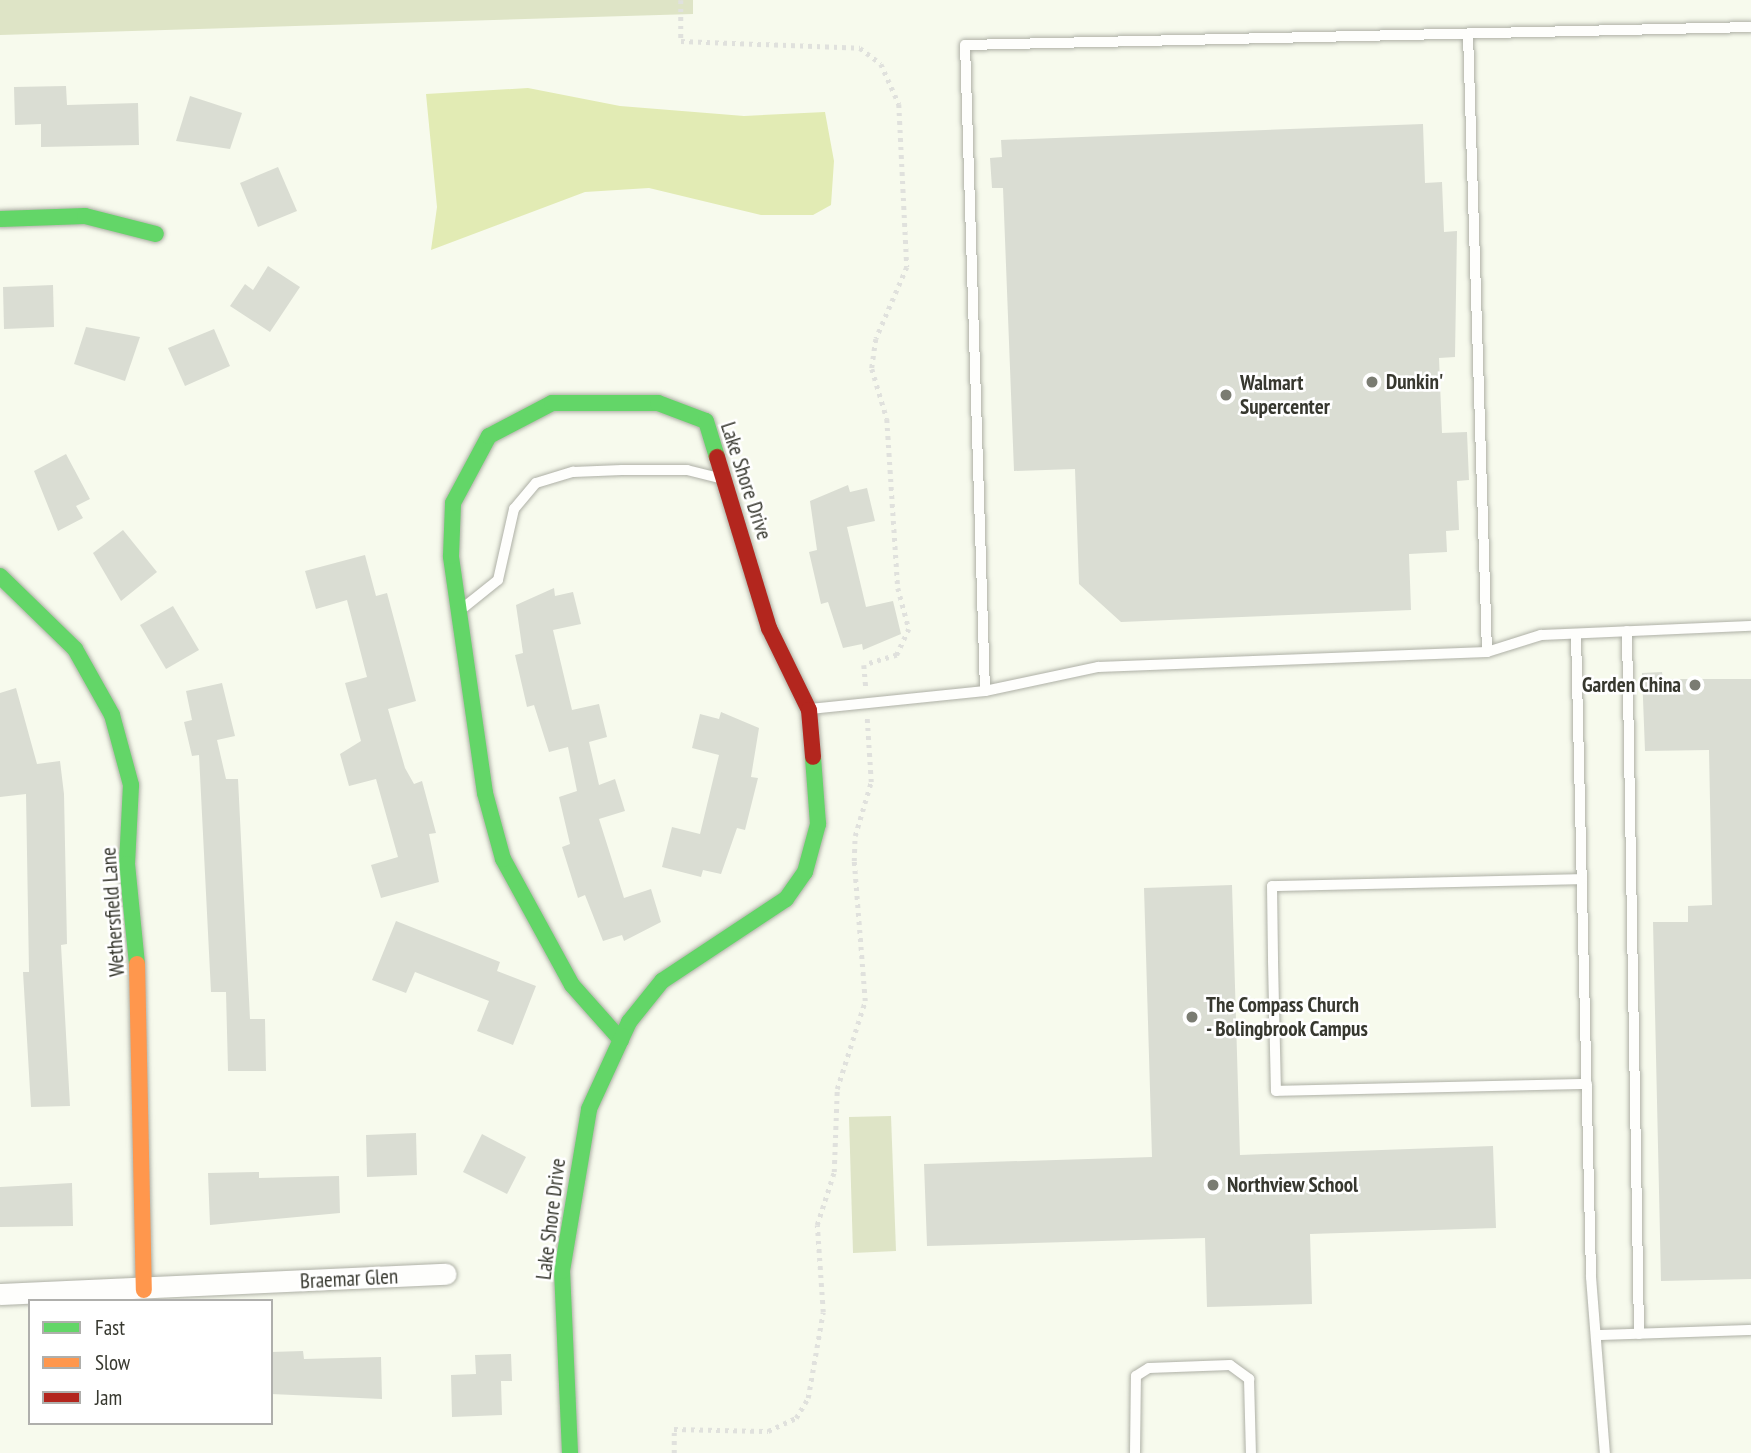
<!DOCTYPE html>
<html>
<head>
<meta charset="utf-8">
<style>
	body { margin:0 }
	#map { position:relative; width:1751px; height:1453px; overflow:hidden; background:#f7faed; font-family:"PT Sans Narrow",sans-serif }
	div>[style] { position:absolute }
	.green>* { inset:0; background:#dee4c6 }
	.water>* { inset:0; background:#e2ebb4 }
	.building>* { inset:0; background:#daddd3 }
	.path>* { height:4.5px; margin-top:-2.25px; transform-origin:0; background:repeating-linear-gradient(90deg,#e0e1dd 0 3.5px,transparent 0 8.5px) }
	.roads { filter:drop-shadow(0 0 2px #aeb0a6) drop-shadow(0 0 2px #aeb0a6) }
	.lane>* { height:10px; margin:-5px; padding:0 5px; transform-origin:5px; border-radius:5px; background:#fefefc }
	.street>* { height:21px; margin:-10.5px; padding:0 10.5px; transform-origin:10.5px; border-radius:10.5px; background:#fefefc }
	.fast>* { height:16px; margin:-8px; padding:0 8px; transform-origin:8px; border-radius:8px; background:#63d668 }
	.slow>* { height:16px; margin:-8px; padding:0 8px; transform-origin:8px; border-radius:8px; background:#ff974d }
	.jam>* { height:16px; margin:-8px; padding:0 8px; transform-origin:8px; border-radius:8px; background:#b3261e }
	.dots>* { width:19px; height:19px; translate:-50% -50%; box-sizing:border-box; border:4px solid #fff; border-radius:50% }
	span { translate:-50% -50%; white-space:nowrap; text-align:center; line-height:1.15; -webkit-text-stroke:5px #fff; paint-order:stroke }
	.poi-label { font-size:21px; color:#37382f; font-weight:700 }
	.left { translate:0 -50%; text-align:left }
	.right { translate:-100% -50%; text-align:right }
	.street-label { font-size:21px; color:#37382f }
	.legend { position:absolute; left:28px; top:1299px; width:245px; height:126px; box-sizing:border-box; background:#fff; border:2px solid #afafac; margin:0; padding:9px 12px; list-style:none; font-size:21px; color:#37382f }
	.legend li { display:flex; align-items:center; gap:14px; height:35px }
	.legend b { width:35px; border:2px solid #afafac }
</style>
</head>
<body>
<div id="map">
	<div class="green">
		<i style="clip-path:polygon(0 0,693px 0,693px 14px,0 35px)"></i>
		<i style="clip-path:polygon(891px 1116px,896px 1251px,853px 1253px,849px 1117px)"></i>
	</div>
	<div class="water">
		<i style="clip-path:polygon(528px 88px,620px 106px,744px 116px,825px 112px,834px 161px,831px 205px,813px 215px,761px 215px,649px 188px,585px 192px,431px 250px,437px 207px,426px 94px)"></i>
	</div>
	<div class="building">
		<i style="clip-path:polygon(66px 86px,67px 105px,138px 103px,139px 145px,41px 147px,41px 124px,15px 125px,14px 87px)"></i>
		<i style="clip-path:polygon(190px 96px,242px 113px,230px 149px,176px 141px)"></i>
		<i style="clip-path:polygon(1423px 124px,1425px 183px,1442px 182px,1444px 232px,1457px 231px,1455px 357px,1439px 358px,1442px 433px,1467px 432px,1469px 480px,1457px 481px,1459px 530px,1446px 531px,1447px 552px,1409px 554px,1411px 610px,1121px 622px,1079px 584px,1075px 469px,1014px 471px,1003px 188px,992px 188px,990px 158px,1002px 157px,1001px 140px)"></i>
		<i style="clip-path:polygon(278px 167px,297px 211px,258px 227px,240px 183px)"></i>
		<i style="clip-path:polygon(268px 266px,300px 287px,270px 332px,230px 306px,245px 284px,253px 290px)"></i>
		<i style="clip-path:polygon(53px 285px,54px 327px,4px 329px,3px 287px)"></i>
		<i style="clip-path:polygon(86px 327px,140px 337px,125px 381px,74px 364px)"></i>
		<i style="clip-path:polygon(214px 329px,230px 366px,185px 386px,168px 348px)"></i>
		<i style="clip-path:polygon(66px 454px,90px 499px,76px 506px,83px 518px,58px 531px,34px 471px)"></i>
		<i style="clip-path:polygon(848px 485px,850px 492px,867px 488px,875px 521px,847px 527px,866px 607px,893px 601px,901px 634px,863px 650px,862px 644px,843px 648px,828px 602px,821px 604px,809px 552px,817px 550px,810px 501px)"></i>
		<i style="clip-path:polygon(123px 530px,157px 572px,121px 601px,93px 553px)"></i>
		<i style="clip-path:polygon(365px 555px,376px 596px,387px 593px,416px 701px,388px 709px,405px 768px,414px 784px,422px 781px,436px 833px,429px 834px,439px 882px,381px 898px,371px 865px,398px 857px,376px 779px,349px 786px,340px 754px,361px 741px,345px 683px,367px 677px,347px 600px,316px 609px,305px 571px)"></i>
		<i style="clip-path:polygon(554px 588px,555px 596px,573px 592px,581px 624px,553px 630px,572px 710px,599px 704px,607px 737px,589px 742px,599px 785px,615px 779px,625px 811px,599px 819px,624px 898px,651px 889px,661px 922px,624px 941px,622px 935px,603px 941px,585px 895px,578px 898px,562px 847px,570px 844px,559px 797px,577px 791px,568px 747px,549px 752px,534px 705px,527px 707px,515px 655px,523px 653px,516px 605px)"></i>
		<i style="clip-path:polygon(173px 606px,199px 650px,166px 669px,140px 625px)"></i>
		<i style="clip-path:polygon(1662px 672px,1663px 679px,1751px 679px,1751px 1279px,1661px 1281px,1653px 922px,1688px 922px,1688px 906px,1712px 905px,1709px 750px,1645px 751px,1642px 673px)"></i>
		<i style="clip-path:polygon(222px 683px,235px 736px,217px 740px,226px 779px,238px 779px,250px 1019px,265px 1019px,266px 1071px,228px 1071px,226px 992px,211px 992px,199px 755px,192px 756px,184px 722px,192px 720px,186px 691px)"></i>
		<i style="clip-path:polygon(16px 688px,37px 764px,60px 761px,64px 794px,67px 944px,61px 945px,70px 1106px,31px 1107px,23px 972px,29px 972px,26px 794px,0 797px,0 693px)"></i>
		<i style="clip-path:polygon(721px 712px,759px 728px,751px 777px,758px 778px,745px 830px,737px 828px,721px 874px,703px 870px,701px 877px,662px 867px,672px 827px,700px 834px,719px 755px,692px 748px,700px 714px,719px 719px)"></i>
		<i style="clip-path:polygon(1232px 885px,1240px 1155px,1493px 1146px,1496px 1228px,1310px 1234px,1312px 1304px,1207px 1307px,1205px 1238px,927px 1246px,924px 1164px,1152px 1157px,1144px 888px)"></i>
		<i style="clip-path:polygon(396px 921px,500px 962px,497px 971px,536px 986px,513px 1045px,477px 1031px,489px 1001px,415px 972px,406px 993px,372px 980px)"></i>
		<i style="clip-path:polygon(416px 1133px,417px 1175px,367px 1177px,366px 1135px)"></i>
		<i style="clip-path:polygon(482px 1134px,526px 1157px,507px 1194px,463px 1172px)"></i>
		<i style="clip-path:polygon(259px 1172px,259px 1178px,339px 1176px,340px 1213px,210px 1225px,208px 1173px)"></i>
		<i style="clip-path:polygon(72px 1183px,73px 1226px,0 1227px,0 1187px)"></i>
		<i style="clip-path:polygon(303px 1351px,304px 1359px,381px 1357px,382px 1399px,271px 1394px,271px 1352px)"></i>
		<i style="clip-path:polygon(511px 1354px,512px 1381px,501px 1381px,502px 1415px,452px 1417px,451px 1375px,476px 1374px,475px 1355px)"></i>
	</div>
	<div class="path">
		<i style="left:681px;top:0;width:41px;rotate:90deg"></i>
		<i style="left:681px;top:41px;width:179px;rotate:2.2deg"></i>
		<i style="left:860px;top:48px;width:26px;rotate:37deg"></i>
		<i style="left:881px;top:64px;width:44px;rotate:65.8deg"></i>
		<i style="left:899px;top:104px;width:163px;rotate:87.2deg"></i>
		<i style="left:907px;top:267px;width:78px;rotate:113.3deg"></i>
		<i style="left:876px;top:339px;width:30px;rotate:98deg"></i>
		<i style="left:872px;top:369px;width:52px;rotate:73.3deg"></i>
		<i style="left:887px;top:419px;width:169px;rotate:86.3deg"></i>
		<i style="left:898px;top:588px;width:42px;rotate:75deg"></i>
		<i style="left:909px;top:629px;width:29px;rotate:115deg"></i>
		<i style="left:897px;top:655px;width:34px;rotate:163deg"></i>
		<i style="left:864px;top:665px;width:23px;rotate:85deg"></i>
		<i style="left:674px;top:1453px;width:24px;rotate:-90deg"></i>
		<i style="left:674px;top:1429px;width:94px;rotate:1.2deg"></i>
		<i style="left:768px;top:1431px;width:31px;rotate:-25deg"></i>
		<i style="left:796px;top:1418px;width:23px;rotate:-59deg"></i>
		<i style="left:808px;top:1398px;width:87px;rotate:-80.1deg"></i>
		<i style="left:823px;top:1312px;width:87px;rotate:-93.9deg"></i>
		<i style="left:817px;top:1225px;width:56px;rotate:-72.2deg"></i>
		<i style="left:834px;top:1172px;width:83px;rotate:-87.9deg"></i>
		<i style="left:837px;top:1089px;width:92px;rotate:-72.3deg"></i>
		<i style="left:865px;top:1001px;width:140px;rotate:-94.5deg"></i>
		<i style="left:854px;top:861px;width:25px;rotate:-88deg"></i>
		<i style="left:855px;top:836px;width:56px;rotate:-73.5deg"></i>
		<i style="left:871px;top:782px;width:64px;rotate:-93.6deg"></i>
	</div>
	<div class="roads">
		<div class="lane">
			<i style="left:1468px;top:34px;width:618px;rotate:88.24deg"></i>
			<i style="left:463px;top:608px;width:45px;rotate:-38.7deg"></i>
			<i style="left:498px;top:580px;width:73px;rotate:-77.3deg"></i>
			<i style="left:514px;top:509px;width:34px;rotate:-50deg"></i>
			<i style="left:536px;top:483px;width:39px;rotate:-17deg"></i>
			<i style="left:573px;top:472px;width:49px;rotate:-2.3deg"></i>
			<i style="left:622px;top:470px;width:65px"></i>
			<i style="left:687px;top:470px;width:32px;rotate:14deg"></i>
			<i style="left:1627px;top:631px;width:703px;rotate:89.02deg"></i>
			<i style="left:1576px;top:634px;width:643px;rotate:88.66deg"></i>
			<i style="left:1591px;top:1277px;width:177px;rotate:85.5deg"></i>
			<i style="left:985px;top:691px;width:116px;rotate:-12deg"></i>
			<i style="left:1098px;top:667px;width:389px;rotate:-2.2deg"></i>
			<i style="left:1487px;top:652px;width:57px;rotate:-17.5deg"></i>
			<i style="left:1541px;top:635px;width:210px;rotate:-2.5deg"></i>
			<i style="left:810px;top:709px;width:176px;rotate:-5.9deg"></i>
			<i style="left:985px;top:691px;width:646px;rotate:-91.77deg"></i>
			<i style="left:965px;top:45px;width:786px;rotate:-1.31deg"></i>
			<i style="left:1582px;top:879px;width:310px;rotate:178.7deg"></i>
			<i style="left:1272px;top:886px;width:75px;rotate:89.2deg"></i>
			<i style="left:1273px;top:961px;width:130px;rotate:88.7deg"></i>
			<i style="left:1276px;top:1091px;width:311px;rotate:-1.3deg"></i>
			<i style="left:1598px;top:1335px;width:153px;rotate:-1.9deg"></i>
			<i style="left:1135px;top:1453px;width:77px;rotate:-89.3deg"></i>
			<i style="left:1136px;top:1376px;width:15px;rotate:-32deg"></i>
			<i style="left:1149px;top:1368px;width:81px;rotate:-2.1deg"></i>
			<i style="left:1230px;top:1365px;width:24px;rotate:36deg"></i>
			<i style="left:1249px;top:1379px;width:74px;rotate:88.5deg"></i>
		</div>
		<div class="street">
			<i style="left:0;top:1294px;width:446px;rotate:-2.6deg"></i>
		</div>
		<div class="fast">
			<i style="left:0;top:219px;width:85px;rotate:-2deg"></i>
			<i style="left:85px;top:216px;width:73px;rotate:14.2deg"></i>
			<i style="left:0;top:576px;width:105px;rotate:44.2deg"></i>
			<i style="left:75px;top:649px;width:76px;rotate:60.7deg"></i>
			<i style="left:112px;top:715px;width:73px;rotate:74.8deg"></i>
			<i style="left:131px;top:785px;width:79px;rotate:92.9deg"></i>
			<i style="left:127px;top:864px;width:100px;rotate:84.3deg"></i>
			<i style="left:621px;top:1040px;width:74px;rotate:-131.7deg"></i>
			<i style="left:572px;top:985px;width:144px;rotate:-118.7deg"></i>
			<i style="left:503px;top:859px;width:68px;rotate:-105.3deg"></i>
			<i style="left:485px;top:793px;width:239px;rotate:-98.2deg"></i>
			<i style="left:451px;top:556px;width:53px;rotate:-87.8deg"></i>
			<i style="left:453px;top:503px;width:76px;rotate:-61.8deg"></i>
			<i style="left:489px;top:436px;width:71px;rotate:-27.6deg"></i>
			<i style="left:552px;top:403px;width:106px"></i>
			<i style="left:658px;top:403px;width:51px;rotate:20.6deg"></i>
			<i style="left:706px;top:421px;width:38px;rotate:73deg"></i>
			<i style="left:570px;top:1453px;width:182px;rotate:-92.5deg"></i>
			<i style="left:562px;top:1271px;width:164px;rotate:-80.5deg"></i>
			<i style="left:589px;top:1109px;width:96px;rotate:-65.3deg"></i>
			<i style="left:629px;top:1022px;width:53px;rotate:-51.2deg"></i>
			<i style="left:662px;top:981px;width:149px;rotate:-33.5deg"></i>
			<i style="left:786px;top:899px;width:33px;rotate:-55deg"></i>
			<i style="left:805px;top:872px;width:50px;rotate:-74.8deg"></i>
			<i style="left:818px;top:824px;width:67px;rotate:-94.3deg"></i>
		</div>
		<div class="slow">
			<i style="left:137px;top:964px;width:326px;rotate:88.8deg"></i>
		</div>
		<div class="jam">
			<i style="left:717px;top:457px;width:179px;rotate:73.1deg"></i>
			<i style="left:769px;top:628px;width:91px;rotate:64deg"></i>
			<i style="left:809px;top:710px;width:47px;rotate:85.1deg"></i>
		</div>
	</div>
	<div class="dots">
		<i style="left:1372px;top:382px;background:#7a7c72"></i>
		<i style="left:1226px;top:395px;background:#7a7c72"></i>
		<i style="left:1695px;top:685px;background:#7a7c72"></i>
		<i style="left:1192px;top:1017px;background:#7a7c72"></i>
		<i style="left:1213px;top:1185px;background:#7a7c72"></i>
	</div>
	<div class="poi-label">
		<span class="left" style="left:1386px;top:382px">Dunkin'</span>
		<span class="left" style="left:1240px;top:395px">Walmart<br>Supercenter</span>
		<span class="right" style="left:1681px;top:685px">Garden China</span>
		<span class="left" style="left:1206px;top:1017px">The Compass Church<br>- Bolingbrook Campus</span>
		<span class="left" style="left:1227px;top:1185px">Northview School</span>
	</div>
	<div class="street-label">
		<span style="left:746px;top:481px;rotate:72deg">Lake Shore Drive</span>
		<span style="left:113px;top:912px;rotate:-94deg">Wethersfield Lane</span>
		<span style="left:551px;top:1219px;rotate:-83deg">Lake Shore Drive</span>
		<span style="left:349px;top:1279px;rotate:-3deg">Braemar Glen</span>
	</div>
	<ul class="legend">
	<li><b style="height:9px;background:#63d668"></b>Fast</li>
	<li><b style="height:9px;background:#ff974d"></b>Slow</li>
	<li><b style="height:9px;background:#b3261e"></b>Jam</li>
	</ul>
</div>
</body>
</html>
